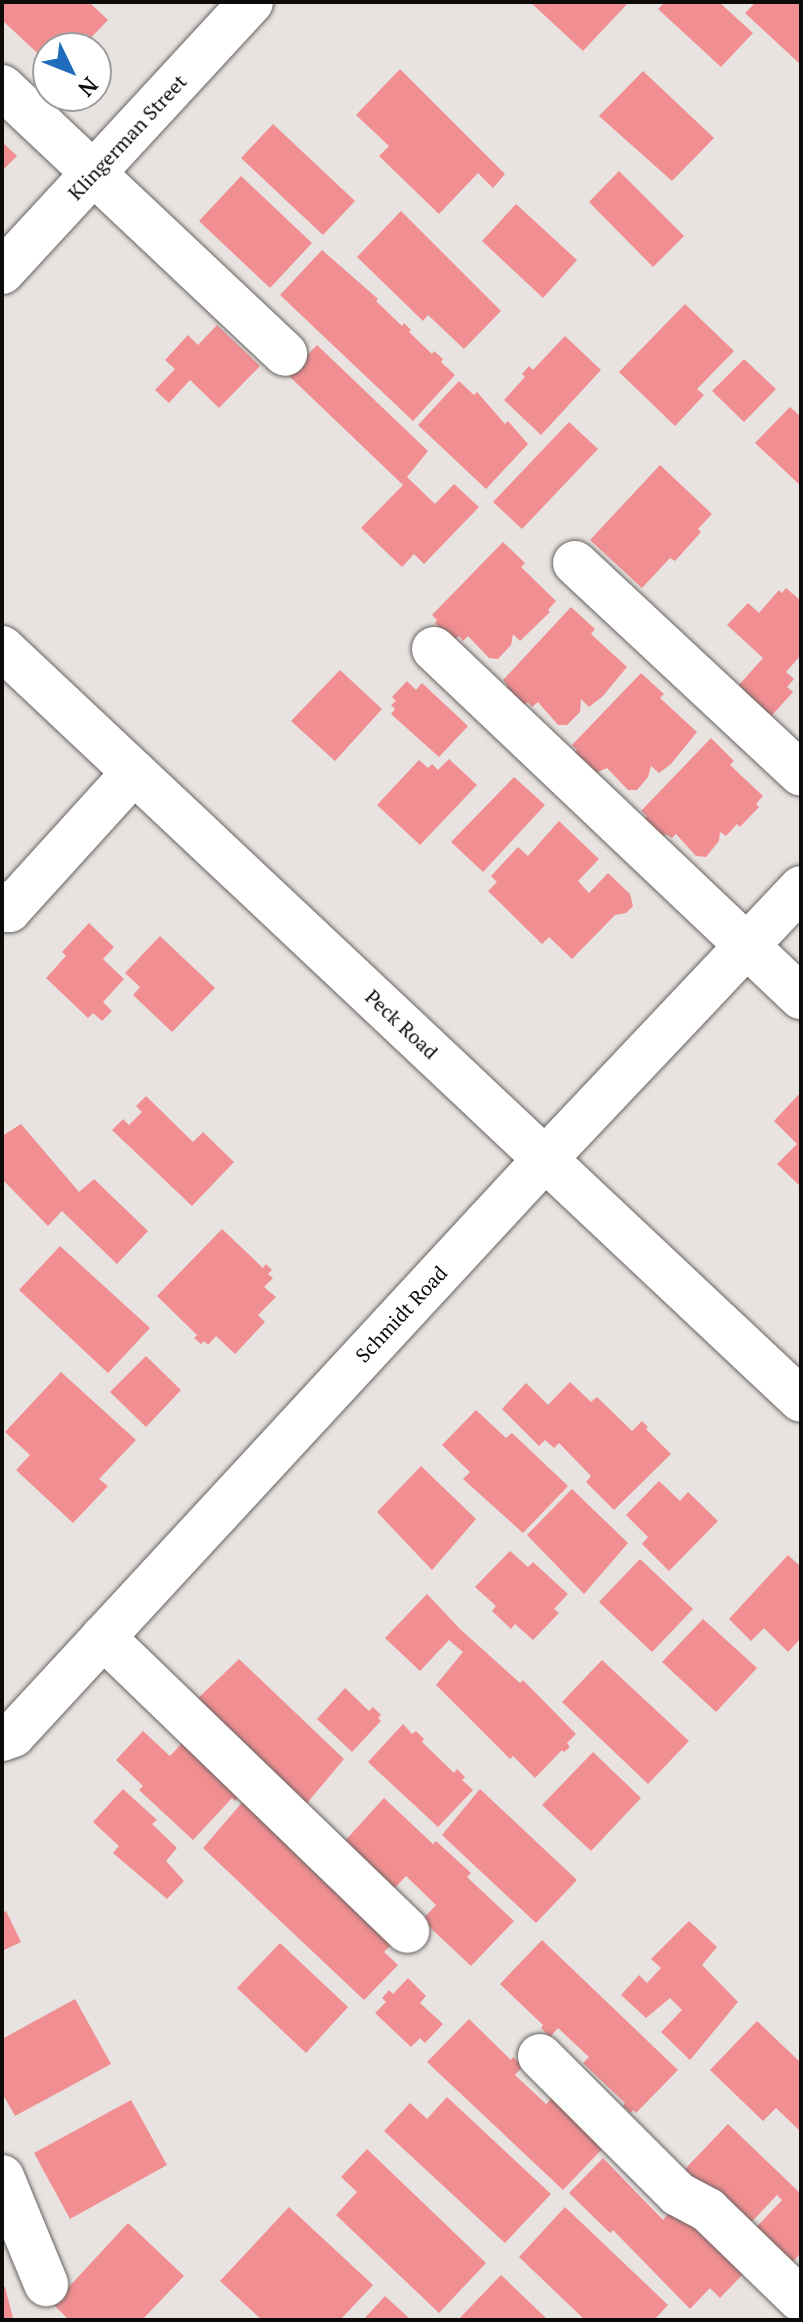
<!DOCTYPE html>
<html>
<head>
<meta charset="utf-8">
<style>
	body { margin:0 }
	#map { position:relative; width:803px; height:2322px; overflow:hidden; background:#e8e3e1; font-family:"PT Serif",serif }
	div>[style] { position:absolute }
	.building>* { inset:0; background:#f08e91 }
	.roads { filter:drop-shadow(0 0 2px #676360) drop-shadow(0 0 2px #676360) }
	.minor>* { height:44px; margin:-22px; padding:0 22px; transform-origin:22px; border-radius:22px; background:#fff }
	.major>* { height:44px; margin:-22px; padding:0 22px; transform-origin:22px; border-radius:22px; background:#fff }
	span { translate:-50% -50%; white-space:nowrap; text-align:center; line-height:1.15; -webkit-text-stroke:6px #fff; paint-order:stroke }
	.street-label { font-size:20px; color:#0d0b0a }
	.frame { position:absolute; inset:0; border:4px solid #0d0b0a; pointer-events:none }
	.north { position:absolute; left:32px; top:32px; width:80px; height:80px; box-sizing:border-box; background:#fff; border:2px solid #9e9d9d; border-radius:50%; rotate:133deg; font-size:22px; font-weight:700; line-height:32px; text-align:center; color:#0d0b0a }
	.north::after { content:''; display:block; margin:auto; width:28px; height:36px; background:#1e6cbb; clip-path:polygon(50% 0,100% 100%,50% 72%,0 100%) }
</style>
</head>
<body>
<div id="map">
	<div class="building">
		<i style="clip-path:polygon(2px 2px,89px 2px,108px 20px,81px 48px,48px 48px,48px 63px,2px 20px)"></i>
		<i style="clip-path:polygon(530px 2px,629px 2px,583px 51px)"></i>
		<i style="clip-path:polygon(665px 2px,719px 2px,753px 33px,721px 67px,658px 9px)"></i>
		<i style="clip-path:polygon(756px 2px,801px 2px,801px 65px,745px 13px)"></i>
		<i style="clip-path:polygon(400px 69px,505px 174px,493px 188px,478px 173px,439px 214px,379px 156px,389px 146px,356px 115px)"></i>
		<i style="clip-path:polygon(643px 71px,714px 138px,672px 181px,599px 116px)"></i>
		<i style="clip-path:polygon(273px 124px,355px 201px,323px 235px,241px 158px)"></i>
		<i style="clip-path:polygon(2px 142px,17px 156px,2px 171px)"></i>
		<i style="clip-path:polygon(619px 171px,684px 236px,653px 267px,589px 202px)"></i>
		<i style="clip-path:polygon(241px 176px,312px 243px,270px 288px,199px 221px)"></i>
		<i style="clip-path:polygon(516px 204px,577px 260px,543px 298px,482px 241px)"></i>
		<i style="clip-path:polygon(401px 211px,501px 311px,464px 349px,428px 315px,423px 321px,357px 257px)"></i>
		<i style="clip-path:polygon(322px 250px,378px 299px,376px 301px,402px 326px,404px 323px,411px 330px,409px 332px,432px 354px,434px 351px,443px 359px,441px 362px,455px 375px,413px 421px,280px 295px)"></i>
		<i style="clip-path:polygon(685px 304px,734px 351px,697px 389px,704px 395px,675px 426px,619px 372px)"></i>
		<i style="clip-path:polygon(217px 325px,260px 366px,219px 408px,190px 380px,169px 403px,155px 390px,175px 369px,165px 360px,188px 335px,198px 345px)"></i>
		<i style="clip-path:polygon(565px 336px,601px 370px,541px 435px,504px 400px,525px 377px,522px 374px,529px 366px,533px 370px)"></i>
		<i style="clip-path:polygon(317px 345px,428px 451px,407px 477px,435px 504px,454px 484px,479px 507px,424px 564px,414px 554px,402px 567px,361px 528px,403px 485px,288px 375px)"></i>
		<i style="clip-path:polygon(744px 359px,776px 389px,744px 422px,712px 391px)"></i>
		<i style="clip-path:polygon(459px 381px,474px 395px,477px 392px,505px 424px,508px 421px,528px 444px,486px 489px,418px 425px)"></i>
		<i style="clip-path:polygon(790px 407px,801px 417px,801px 486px,755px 443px)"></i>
		<i style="clip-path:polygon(569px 422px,598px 449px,522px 529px,493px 502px)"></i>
		<i style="clip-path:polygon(660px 465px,712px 514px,698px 529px,701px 532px,675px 561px,670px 558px,642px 588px,590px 540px)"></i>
		<i style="clip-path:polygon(503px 542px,525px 563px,521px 567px,556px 601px,548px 610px,550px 612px,520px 641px,513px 634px,511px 645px,498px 659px,489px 658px,468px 636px,463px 641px,459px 636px,453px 641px,435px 623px,437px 620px,432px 615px)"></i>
		<i style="clip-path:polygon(786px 588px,801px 601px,801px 655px,786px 672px,794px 679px,787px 687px,793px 692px,764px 724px,731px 694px,763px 658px,727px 625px,748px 603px,759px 613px,779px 590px,782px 593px)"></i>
		<i style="clip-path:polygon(571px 607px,595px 629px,591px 634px,627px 667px,602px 697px,589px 707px,581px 699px,580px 712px,567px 725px,558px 725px,538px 702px,532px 707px,528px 702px,522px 707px,505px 688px,508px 686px,503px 680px)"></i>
		<i style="clip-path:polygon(340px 670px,382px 709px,335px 761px,291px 721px)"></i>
		<i style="clip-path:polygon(641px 673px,664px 694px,660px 698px,697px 732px,671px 764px,659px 773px,651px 766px,648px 777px,637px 790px,628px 790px,607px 768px,593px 774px,573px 754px,577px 750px,572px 745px)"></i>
		<i style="clip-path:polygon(407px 681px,416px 690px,422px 683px,468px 726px,439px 757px,391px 714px,395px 709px,391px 705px,396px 701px,392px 697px)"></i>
		<i style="clip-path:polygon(711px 738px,734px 761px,730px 765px,763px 796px,756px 804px,759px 807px,740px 827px,737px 824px,726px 836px,720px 832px,719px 841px,706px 857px,696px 856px,676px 834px,672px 838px,666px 834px,662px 838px,643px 820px,647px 816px,641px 811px)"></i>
		<i style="clip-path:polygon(449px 759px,477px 785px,420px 845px,377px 805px,419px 760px,428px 768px,432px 764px,438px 770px)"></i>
		<i style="clip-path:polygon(514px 777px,545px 805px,483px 872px,451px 842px)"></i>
		<i style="clip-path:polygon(559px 821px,599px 859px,578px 881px,589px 893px,608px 873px,630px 894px,633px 906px,626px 913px,615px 915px,572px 959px,549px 937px,542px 944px,488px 891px,497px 882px,491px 876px,518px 847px,528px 856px)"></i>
		<i style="clip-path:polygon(89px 923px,114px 947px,103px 959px,124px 979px,103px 1002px,112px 1011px,102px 1021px,93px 1013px,88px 1018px,46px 978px,66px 956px,62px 952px)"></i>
		<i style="clip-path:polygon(160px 936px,215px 988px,172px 1032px,133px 995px,140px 987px,125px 973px)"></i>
		<i style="clip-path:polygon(801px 1092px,801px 1187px,777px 1164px,797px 1144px,774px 1121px)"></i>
		<i style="clip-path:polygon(146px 1096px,193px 1142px,203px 1132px,234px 1162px,192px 1206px,112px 1130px,123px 1119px,129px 1125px,142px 1112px,136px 1106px)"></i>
		<i style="clip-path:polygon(21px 1124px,79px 1192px,94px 1179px,148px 1231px,117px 1264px,62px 1211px,48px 1226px,2px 1179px,2px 1136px)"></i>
		<i style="clip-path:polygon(222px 1229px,263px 1268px,266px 1264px,272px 1270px,268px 1274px,273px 1278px,264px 1287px,276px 1297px,258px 1315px,265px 1322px,235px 1354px,216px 1336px,208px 1345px,204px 1341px,201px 1344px,194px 1338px,197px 1335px,157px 1296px)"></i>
		<i style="clip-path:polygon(60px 1246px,150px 1328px,108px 1373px,19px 1290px)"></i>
		<i style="clip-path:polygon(146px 1356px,181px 1390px,146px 1427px,110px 1392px)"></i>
		<i style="clip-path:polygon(61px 1372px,136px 1440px,99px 1479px,108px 1486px,73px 1523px,16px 1470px,30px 1455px,5px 1432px)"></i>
		<i style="clip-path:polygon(570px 1382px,591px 1402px,597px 1397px,632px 1431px,642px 1421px,648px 1427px,646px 1429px,671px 1454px,614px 1510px,586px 1482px,591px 1476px,559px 1443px,554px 1448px,545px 1440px,539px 1446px,502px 1409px,526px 1383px,548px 1405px)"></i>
		<i style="clip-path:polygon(476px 1410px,506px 1438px,512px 1433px,568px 1486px,523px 1533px,463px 1479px,470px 1472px,442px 1445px)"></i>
		<i style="clip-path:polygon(421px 1466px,476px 1519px,432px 1570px,377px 1512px)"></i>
		<i style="clip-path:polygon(659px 1481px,680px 1501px,688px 1492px,718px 1521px,669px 1571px,642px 1544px,648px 1537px,626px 1515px)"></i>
		<i style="clip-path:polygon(572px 1489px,628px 1543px,584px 1594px,527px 1535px)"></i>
		<i style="clip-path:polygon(510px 1551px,528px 1567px,533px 1562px,568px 1594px,554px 1609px,559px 1613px,533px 1640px,515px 1624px,511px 1629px,492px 1611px,496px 1606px,475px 1587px)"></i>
		<i style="clip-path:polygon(788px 1555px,801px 1567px,801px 1638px,788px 1652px,764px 1628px,751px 1641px,729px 1619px)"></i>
		<i style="clip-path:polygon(640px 1559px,693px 1609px,652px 1652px,599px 1602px)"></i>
		<i style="clip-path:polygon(427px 1594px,460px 1629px,520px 1683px,523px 1680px,576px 1734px,567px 1743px,570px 1747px,564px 1752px,562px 1750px,535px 1778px,513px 1756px,510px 1759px,436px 1685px,463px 1652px,449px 1640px,420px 1671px,385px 1638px)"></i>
		<i style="clip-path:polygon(703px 1619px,757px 1668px,716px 1712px,662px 1662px)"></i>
		<i style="clip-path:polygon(239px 1659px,344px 1759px,302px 1809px,191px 1705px)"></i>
		<i style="clip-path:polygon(602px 1660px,689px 1741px,648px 1784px,562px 1702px)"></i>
		<i style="clip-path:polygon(345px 1688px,369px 1711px,373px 1707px,381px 1715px,378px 1718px,381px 1721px,352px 1752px,317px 1719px)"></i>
		<i style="clip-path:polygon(403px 1724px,412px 1734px,416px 1731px,424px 1739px,422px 1742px,454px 1773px,457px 1769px,465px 1777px,462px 1780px,473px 1790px,438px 1827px,368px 1762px)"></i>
		<i style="clip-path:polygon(143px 1731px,170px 1756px,184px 1741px,241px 1794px,235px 1801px,232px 1798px,193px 1840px,139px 1790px,143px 1786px,116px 1760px)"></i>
		<i style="clip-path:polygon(593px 1752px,641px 1798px,591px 1851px,542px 1805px)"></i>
		<i style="clip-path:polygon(123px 1789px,157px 1820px,152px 1824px,177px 1848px,166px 1861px,184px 1881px,167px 1899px,113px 1853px,119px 1846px,93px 1822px)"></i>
		<i style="clip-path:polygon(480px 1789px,577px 1880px,536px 1923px,442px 1835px)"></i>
		<i style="clip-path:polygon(384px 1798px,433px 1844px,436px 1841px,471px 1873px,467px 1877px,514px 1921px,471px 1966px,422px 1920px,436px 1905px,406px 1876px,392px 1891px,342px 1844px)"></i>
		<i style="clip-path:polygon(245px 1799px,301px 1851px,297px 1856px,391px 1945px,384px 1952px,398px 1965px,364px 2000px,203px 1848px)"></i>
		<i style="clip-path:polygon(6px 1911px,21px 1942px,2px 1951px,2px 1913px)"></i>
		<i style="clip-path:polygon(689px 1921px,717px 1947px,702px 1965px,738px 2002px,690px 2060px,661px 2032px,682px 2010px,670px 1998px,646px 2018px,621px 1995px,639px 1975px,647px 1983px,661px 1968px,651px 1959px)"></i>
		<i style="clip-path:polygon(542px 1940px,678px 2070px,636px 2113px,633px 2110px,631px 2113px,623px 2106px,625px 2103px,583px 2063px,589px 2057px,558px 2028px,550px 2037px,541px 2028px,543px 2025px,500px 1984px)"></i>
		<i style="clip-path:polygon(280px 1943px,348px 2007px,306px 2053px,237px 1988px)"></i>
		<i style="clip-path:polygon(408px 1978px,426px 1996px,420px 2003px,443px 2024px,425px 2043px,420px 2038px,411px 2047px,375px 2013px,386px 2002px,382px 1998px,389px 1990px,393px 1994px)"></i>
		<i style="clip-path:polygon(75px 1999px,111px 2064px,15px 2116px,2px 2093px,2px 2039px)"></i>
		<i style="clip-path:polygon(469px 2019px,511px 2060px,513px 2057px,523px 2066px,515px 2075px,546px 2104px,552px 2098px,604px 2147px,563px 2190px,427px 2062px)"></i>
		<i style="clip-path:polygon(757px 2021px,801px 2063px,801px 2132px,776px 2108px,763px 2121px,710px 2070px)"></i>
		<i style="clip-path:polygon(447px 2097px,551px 2194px,505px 2243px,384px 2131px,410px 2103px,427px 2119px)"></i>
		<i style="clip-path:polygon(131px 2100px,167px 2165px,70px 2219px,34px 2153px)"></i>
		<i style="clip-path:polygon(728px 2124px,801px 2194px,801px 2253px,783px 2272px,747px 2237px,782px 2200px,777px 2195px,746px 2228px,685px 2169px)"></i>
		<i style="clip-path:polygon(367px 2149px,486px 2263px,439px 2313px,336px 2215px,357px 2192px,341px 2177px)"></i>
		<i style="clip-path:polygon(603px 2158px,663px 2220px,668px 2214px,688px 2219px,745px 2272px,720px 2298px,710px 2288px,690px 2309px,613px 2230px,610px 2233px,569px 2193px)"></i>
		<i style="clip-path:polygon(289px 2207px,373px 2285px,340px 2320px,262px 2320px,220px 2281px)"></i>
		<i style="clip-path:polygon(565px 2207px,668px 2305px,654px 2320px,585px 2320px,519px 2257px)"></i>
		<i style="clip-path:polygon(128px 2223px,184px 2276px,142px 2320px,69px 2320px,53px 2304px)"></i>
		<i style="clip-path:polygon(501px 2275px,548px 2320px,458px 2320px)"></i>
		<i style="clip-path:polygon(2px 2287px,5px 2287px,13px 2318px,2px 2319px)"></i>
		<i style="clip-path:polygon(385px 2296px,411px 2320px,363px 2320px)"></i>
	</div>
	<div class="roads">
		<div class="minor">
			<i style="left:2px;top:87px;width:389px;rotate:43.3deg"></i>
			<i style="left:2px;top:272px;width:367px;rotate:-47.3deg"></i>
			<i style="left:575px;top:563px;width:309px;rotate:43deg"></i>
			<i style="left:434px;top:649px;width:506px;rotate:43.48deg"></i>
			<i style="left:2px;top:903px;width:10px;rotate:45deg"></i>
			<i style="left:9px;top:910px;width:186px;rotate:-47.8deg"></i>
			<i style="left:103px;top:1637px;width:423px;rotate:44deg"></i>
			<i style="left:2px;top:1739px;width:12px;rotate:-20deg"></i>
			<i style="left:13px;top:1735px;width:784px;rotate:-47.27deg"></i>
			<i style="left:545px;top:1159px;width:373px;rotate:-46.6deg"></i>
			<i style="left:540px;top:2056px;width:195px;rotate:45deg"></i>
			<i style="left:678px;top:2194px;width:34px;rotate:28deg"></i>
			<i style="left:708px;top:2210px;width:129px;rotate:44.1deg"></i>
			<i style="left:2px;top:2177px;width:116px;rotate:67.6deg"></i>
		</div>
		<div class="major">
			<i style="left:2px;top:648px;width:1097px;rotate:43.26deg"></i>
		</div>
	</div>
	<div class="street-label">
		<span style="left:127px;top:137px;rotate:-47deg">Klingerman Street</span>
		<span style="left:402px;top:1024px;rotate:43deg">Peck Road</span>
		<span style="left:401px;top:1314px;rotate:-47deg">Schmidt Road</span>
	</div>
	<div class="frame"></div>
	<div class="north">N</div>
</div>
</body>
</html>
